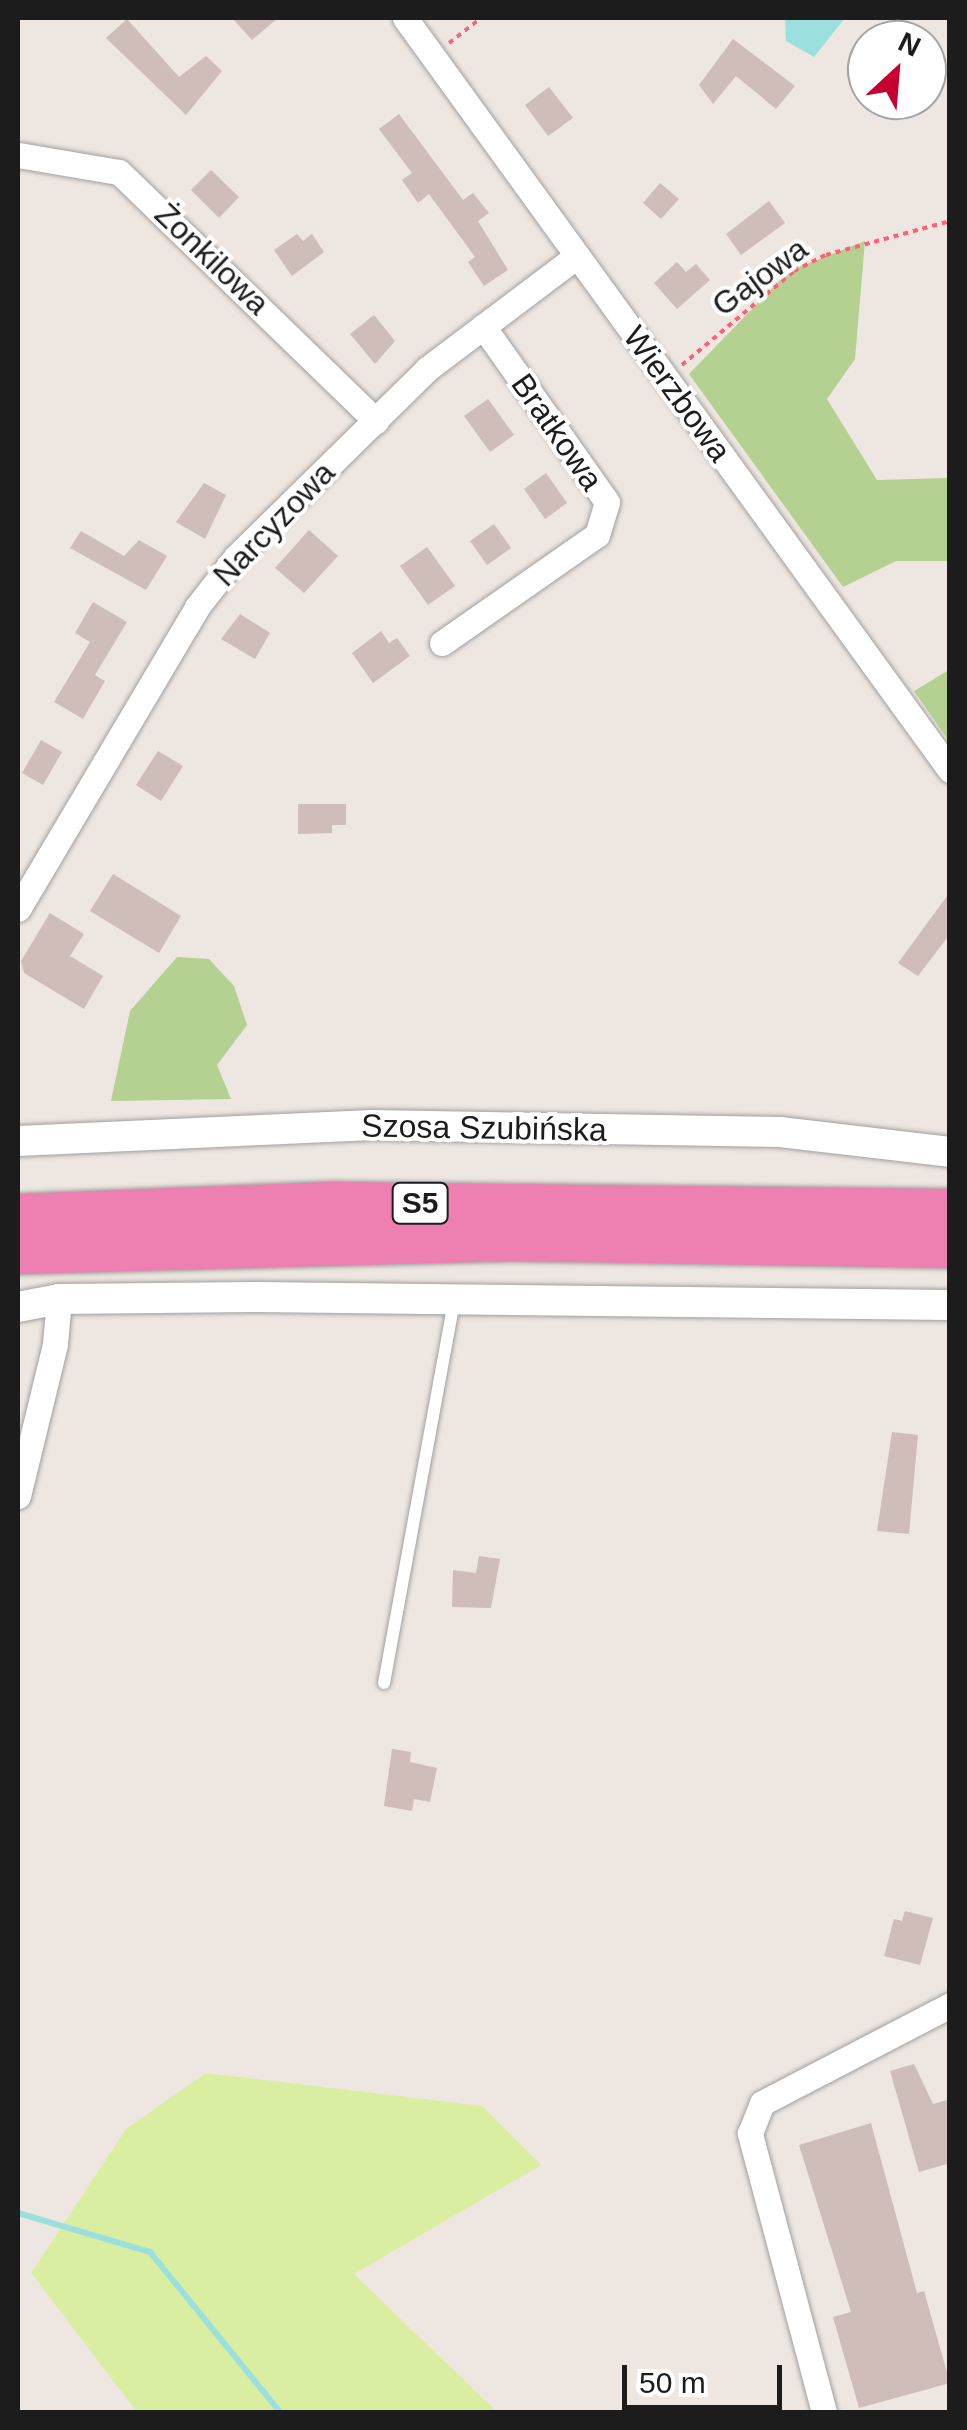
<!DOCTYPE html>
<html>
<head>
<meta charset="utf-8">
<style>
	body { margin:0 }
	#map { position:relative; width:967px; height:2430px; overflow:hidden; background:#eee6e0; font-family:Helvetica,sans-serif }
	div>[style] { position:absolute }
	.grass>* { inset:0; background:#daeea1 }
	.forest>* { inset:0; background:#b4d191 }
	.water>* { inset:0; background:#9ce0de }
	.stream>* { height:6px; margin:-3px; padding:0 3px; transform-origin:3px; border-radius:3px; background:#9ce0de }
	.building>* { inset:0; background:#cebdb9 }
	.path>* { height:4px; margin-top:-2px; transform-origin:0; background:repeating-linear-gradient(90deg,#ff6078 0 5px,transparent 0 10px) }
	.roads { filter:drop-shadow(0 0 2px #a0a0a0) drop-shadow(0 0 2px #a0a0a0) }
	.service>* { height:12px; margin:-6px; padding:0 6px; transform-origin:6px; border-radius:6px; background:#fff }
	.minor>* { height:25px; margin:-12.5px; padding:0 12.5px; transform-origin:12.5px; border-radius:12.5px; background:#fff }
	.tertiary>* { height:30px; margin:-15px; padding:0 15px; transform-origin:15px; border-radius:15px; background:#fff }
	.motorway>* { height:42px; margin:-21px; padding:0 21px; transform-origin:21px; border-radius:21px; background:#ed80b0 }
	span { translate:-50% -50%; white-space:nowrap; text-align:center; line-height:1.15; -webkit-text-stroke:8px #fff; paint-order:stroke }
	.shield-label span { padding:2px 8px; background:#fff; border:2px solid; border-radius:8px; -webkit-text-stroke-width:0 }
	.shield-label { font-size:30px; color:#1c1c1c; font-weight:700 }
	.street-label { font-size:32px; color:#1c1c1c }
	.frame { position:absolute; inset:0; border:20px solid #1c1c1c; pointer-events:none }
	.north { position:absolute; left:847px; top:20px; width:100px; height:100px; box-sizing:border-box; background:#fff; border:2px solid #a4a4a4; border-radius:50%; rotate:26deg; font-size:28px; font-weight:700; line-height:40px; text-align:center; color:#1c1c1c }
	.north::after { content:''; display:block; margin:auto; width:35px; height:45px; background:#c70032; clip-path:polygon(50% 0,100% 100%,50% 72%,0 100%) }
	.scale { position:absolute; left:622px; top:2365px; width:160px; height:45px; box-sizing:border-box; border:5px solid #1c1c1c; border-top:0; padding-left:12px; font-size:30px; line-height:35px; white-space:nowrap; color:#1c1c1c; -webkit-text-stroke:8px #fff; paint-order:stroke }
</style>
</head>
<body>
<div id="map">
	<div class="grass">
		<i style="clip-path:polygon(206px 2073px,482px 2106px,541px 2165px,354px 2274px,497px 2412px,137px 2412px,31px 2273px,126px 2129px)"></i>
	</div>
	<div class="forest">
		<i style="clip-path:polygon(865px 241px,855px 359px,827px 399px,877px 480px,949px 478px,949px 561px,896px 561px,843px 587px,689px 374px,789px 271px)"></i>
		<i style="clip-path:polygon(949px 670px,949px 741px,914px 691px)"></i>
		<i style="clip-path:polygon(177px 957px,209px 959px,234px 986px,247px 1025px,217px 1065px,231px 1099px,111px 1101px,130px 1011px)"></i>
	</div>
	<div class="water">
		<i style="clip-path:polygon(785px 18px,845px 18px,814px 57px,786px 41px)"></i>
	</div>
	<div class="stream">
		<i style="left:18px;top:2213px;width:138px;rotate:16.5deg"></i>
		<i style="left:150px;top:2252px;width:206px;rotate:50.9deg"></i>
	</div>
	<div class="building">
		<i style="clip-path:polygon(232px 18px,278px 18px,252px 40px)"></i>
		<i style="clip-path:polygon(127px 19px,179px 77px,206px 56px,222px 71px,186px 115px,106px 38px)"></i>
		<i style="clip-path:polygon(733px 39px,795px 86px,776px 109px,736px 76px,713px 104px,699px 85px)"></i>
		<i style="clip-path:polygon(549px 87px,573px 118px,548px 136px,525px 105px)"></i>
		<i style="clip-path:polygon(399px 114px,463px 200px,473px 193px,489px 213px,478px 221px,508px 270px,484px 286px,468px 262px,475px 257px,429px 194px,418px 203px,402px 180px,412px 173px,379px 129px)"></i>
		<i style="clip-path:polygon(211px 170px,239px 197px,219px 218px,191px 190px)"></i>
		<i style="clip-path:polygon(660px 183px,679px 199px,661px 219px,643px 203px)"></i>
		<i style="clip-path:polygon(769px 201px,785px 223px,741px 255px,726px 234px)"></i>
		<i style="clip-path:polygon(297px 234px,303px 241px,312px 234px,324px 252px,292px 276px,274px 250px)"></i>
		<i style="clip-path:polygon(677px 262px,686px 272px,696px 264px,710px 280px,677px 309px,654px 283px)"></i>
		<i style="clip-path:polygon(374px 315px,395px 341px,375px 364px,350px 334px)"></i>
		<i style="clip-path:polygon(488px 399px,514px 435px,490px 452px,464px 416px)"></i>
		<i style="clip-path:polygon(546px 473px,567px 503px,545px 519px,524px 489px)"></i>
		<i style="clip-path:polygon(204px 483px,226px 495px,205px 539px,176px 522px)"></i>
		<i style="clip-path:polygon(494px 524px,511px 548px,487px 565px,470px 541px)"></i>
		<i style="clip-path:polygon(309px 530px,338px 556px,304px 593px,275px 568px)"></i>
		<i style="clip-path:polygon(81px 531px,124px 556px,139px 540px,167px 556px,146px 590px,70px 548px)"></i>
		<i style="clip-path:polygon(427px 547px,455px 586px,428px 605px,400px 566px)"></i>
		<i style="clip-path:polygon(93px 602px,127px 622px,95px 675px,105px 681px,83px 719px,54px 702px,90px 642px,75px 633px)"></i>
		<i style="clip-path:polygon(240px 614px,270px 633px,255px 659px,221px 639px)"></i>
		<i style="clip-path:polygon(381px 631px,389px 643px,397px 638px,410px 656px,373px 683px,352px 653px)"></i>
		<i style="clip-path:polygon(41px 740px,62px 752px,43px 785px,22px 773px)"></i>
		<i style="clip-path:polygon(158px 751px,183px 766px,161px 801px,136px 785px)"></i>
		<i style="clip-path:polygon(298px 804px,346px 804px,346px 825px,332px 825px,332px 833px,298px 834px)"></i>
		<i style="clip-path:polygon(113px 874px,181px 916px,159px 953px,90px 911px)"></i>
		<i style="clip-path:polygon(950px 892px,950px 934px,918px 976px,898px 963px)"></i>
		<i style="clip-path:polygon(50px 913px,84px 934px,70px 956px,103px 976px,84px 1009px,24px 973px,21px 961px)"></i>
		<i style="clip-path:polygon(892px 1432px,918px 1435px,909px 1534px,877px 1531px)"></i>
		<i style="clip-path:polygon(479px 1556px,500px 1559px,491px 1608px,452px 1607px,453px 1570px,476px 1573px)"></i>
		<i style="clip-path:polygon(392px 1749px,411px 1752px,410px 1762px,437px 1768px,430px 1802px,414px 1799px,412px 1811px,384px 1806px)"></i>
		<i style="clip-path:polygon(905px 1911px,933px 1918px,920px 1965px,884px 1956px,894px 1919px,902px 1921px)"></i>
		<i style="clip-path:polygon(914px 2064px,933px 2104px,950px 2099px,950px 2163px,919px 2172px,890px 2071px)"></i>
		<i style="clip-path:polygon(871px 2123px,917px 2293px,924px 2291px,950px 2383px,859px 2408px,833px 2317px,851px 2312px,799px 2145px)"></i>
	</div>
	<div class="path">
		<i style="left:449px;top:43px;width:41px;rotate:-38deg"></i>
		<i style="left:682px;top:365px;width:146px;rotate:-40deg"></i>
		<i style="left:794px;top:271px;width:36px;rotate:-27deg"></i>
		<i style="left:826px;top:255px;width:129px;rotate:-15.3deg"></i>
	</div>
	<div class="roads">
		<div class="service">
			<i style="left:384px;top:1683px;width:389px;rotate:-79.6deg"></i>
		</div>
		<div class="minor">
			<i style="left:405px;top:18px;width:929px;rotate:54.07deg"></i>
			<i style="left:18px;top:155px;width:102px;rotate:9.6deg"></i>
			<i style="left:119px;top:172px;width:358px;rotate:44.1deg"></i>
			<i style="left:442px;top:643px;width:189px;rotate:-34.9deg"></i>
			<i style="left:597px;top:535px;width:34px;rotate:-73deg"></i>
			<i style="left:607px;top:502px;width:215px;rotate:-125.2deg"></i>
			<i style="left:18px;top:909px;width:351px;rotate:-59.3deg"></i>
			<i style="left:197px;top:607px;width:63px;rotate:-52deg"></i>
			<i style="left:236px;top:557px;width:268px;rotate:-44.5deg"></i>
			<i style="left:427px;top:369px;width:188px;rotate:-37deg"></i>
			<i style="left:18px;top:1496px;width:156px;rotate:-76.3deg"></i>
			<i style="left:55px;top:1344px;width:45px;rotate:-84.9deg"></i>
			<i style="left:824px;top:2412px;width:289px;rotate:-104.9deg"></i>
			<i style="left:750px;top:2133px;width:32px;rotate:-68deg"></i>
			<i style="left:762px;top:2103px;width:212px;rotate:-27.5deg"></i>
		</div>
		<div class="tertiary">
			<i style="left:18px;top:1141px;width:354px;rotate:-2.6deg"></i>
			<i style="left:372px;top:1125px;width:408px;rotate:1deg"></i>
			<i style="left:780px;top:1132px;width:171px;rotate:6.7deg"></i>
			<i style="left:18px;top:1307px;width:42px;rotate:-11deg"></i>
			<i style="left:59px;top:1299px;width:196px;rotate:-0.6deg"></i>
			<i style="left:255px;top:1297px;width:695px;rotate:0.66deg"></i>
		</div>
		<div class="motorway">
			<i style="left:18px;top:1215px;width:319px;rotate:-2.2deg"></i>
			<i style="left:337px;top:1203px;width:613px;rotate:0.65deg"></i>
			<i style="left:18px;top:1253px;width:488px;rotate:-1.5deg"></i>
			<i style="left:506px;top:1240px;width:444px;rotate:0.9deg"></i>
		</div>
	</div>
	<div class="shield-label">
		<span style="left:420px;top:1203px">S5</span>
	</div>
	<div class="street-label">
		<span style="left:212px;top:259px;rotate:44deg">Żonkilowa</span>
		<span style="left:760px;top:277px;rotate:-36deg">Gajowa</span>
		<span style="left:677px;top:394px;rotate:54deg">Wierzbowa</span>
		<span style="left:557px;top:432px;rotate:55deg">Bratkowa</span>
		<span style="left:274px;top:524px;rotate:-46deg">Narcyzowa</span>
		<span style="left:484px;top:1128px;rotate:1deg">Szosa Szubińska</span>
	</div>
	<div class="frame"></div>
	<div class="north">N</div>
	<div class="scale">50 m</div>
</div>
</body>
</html>
